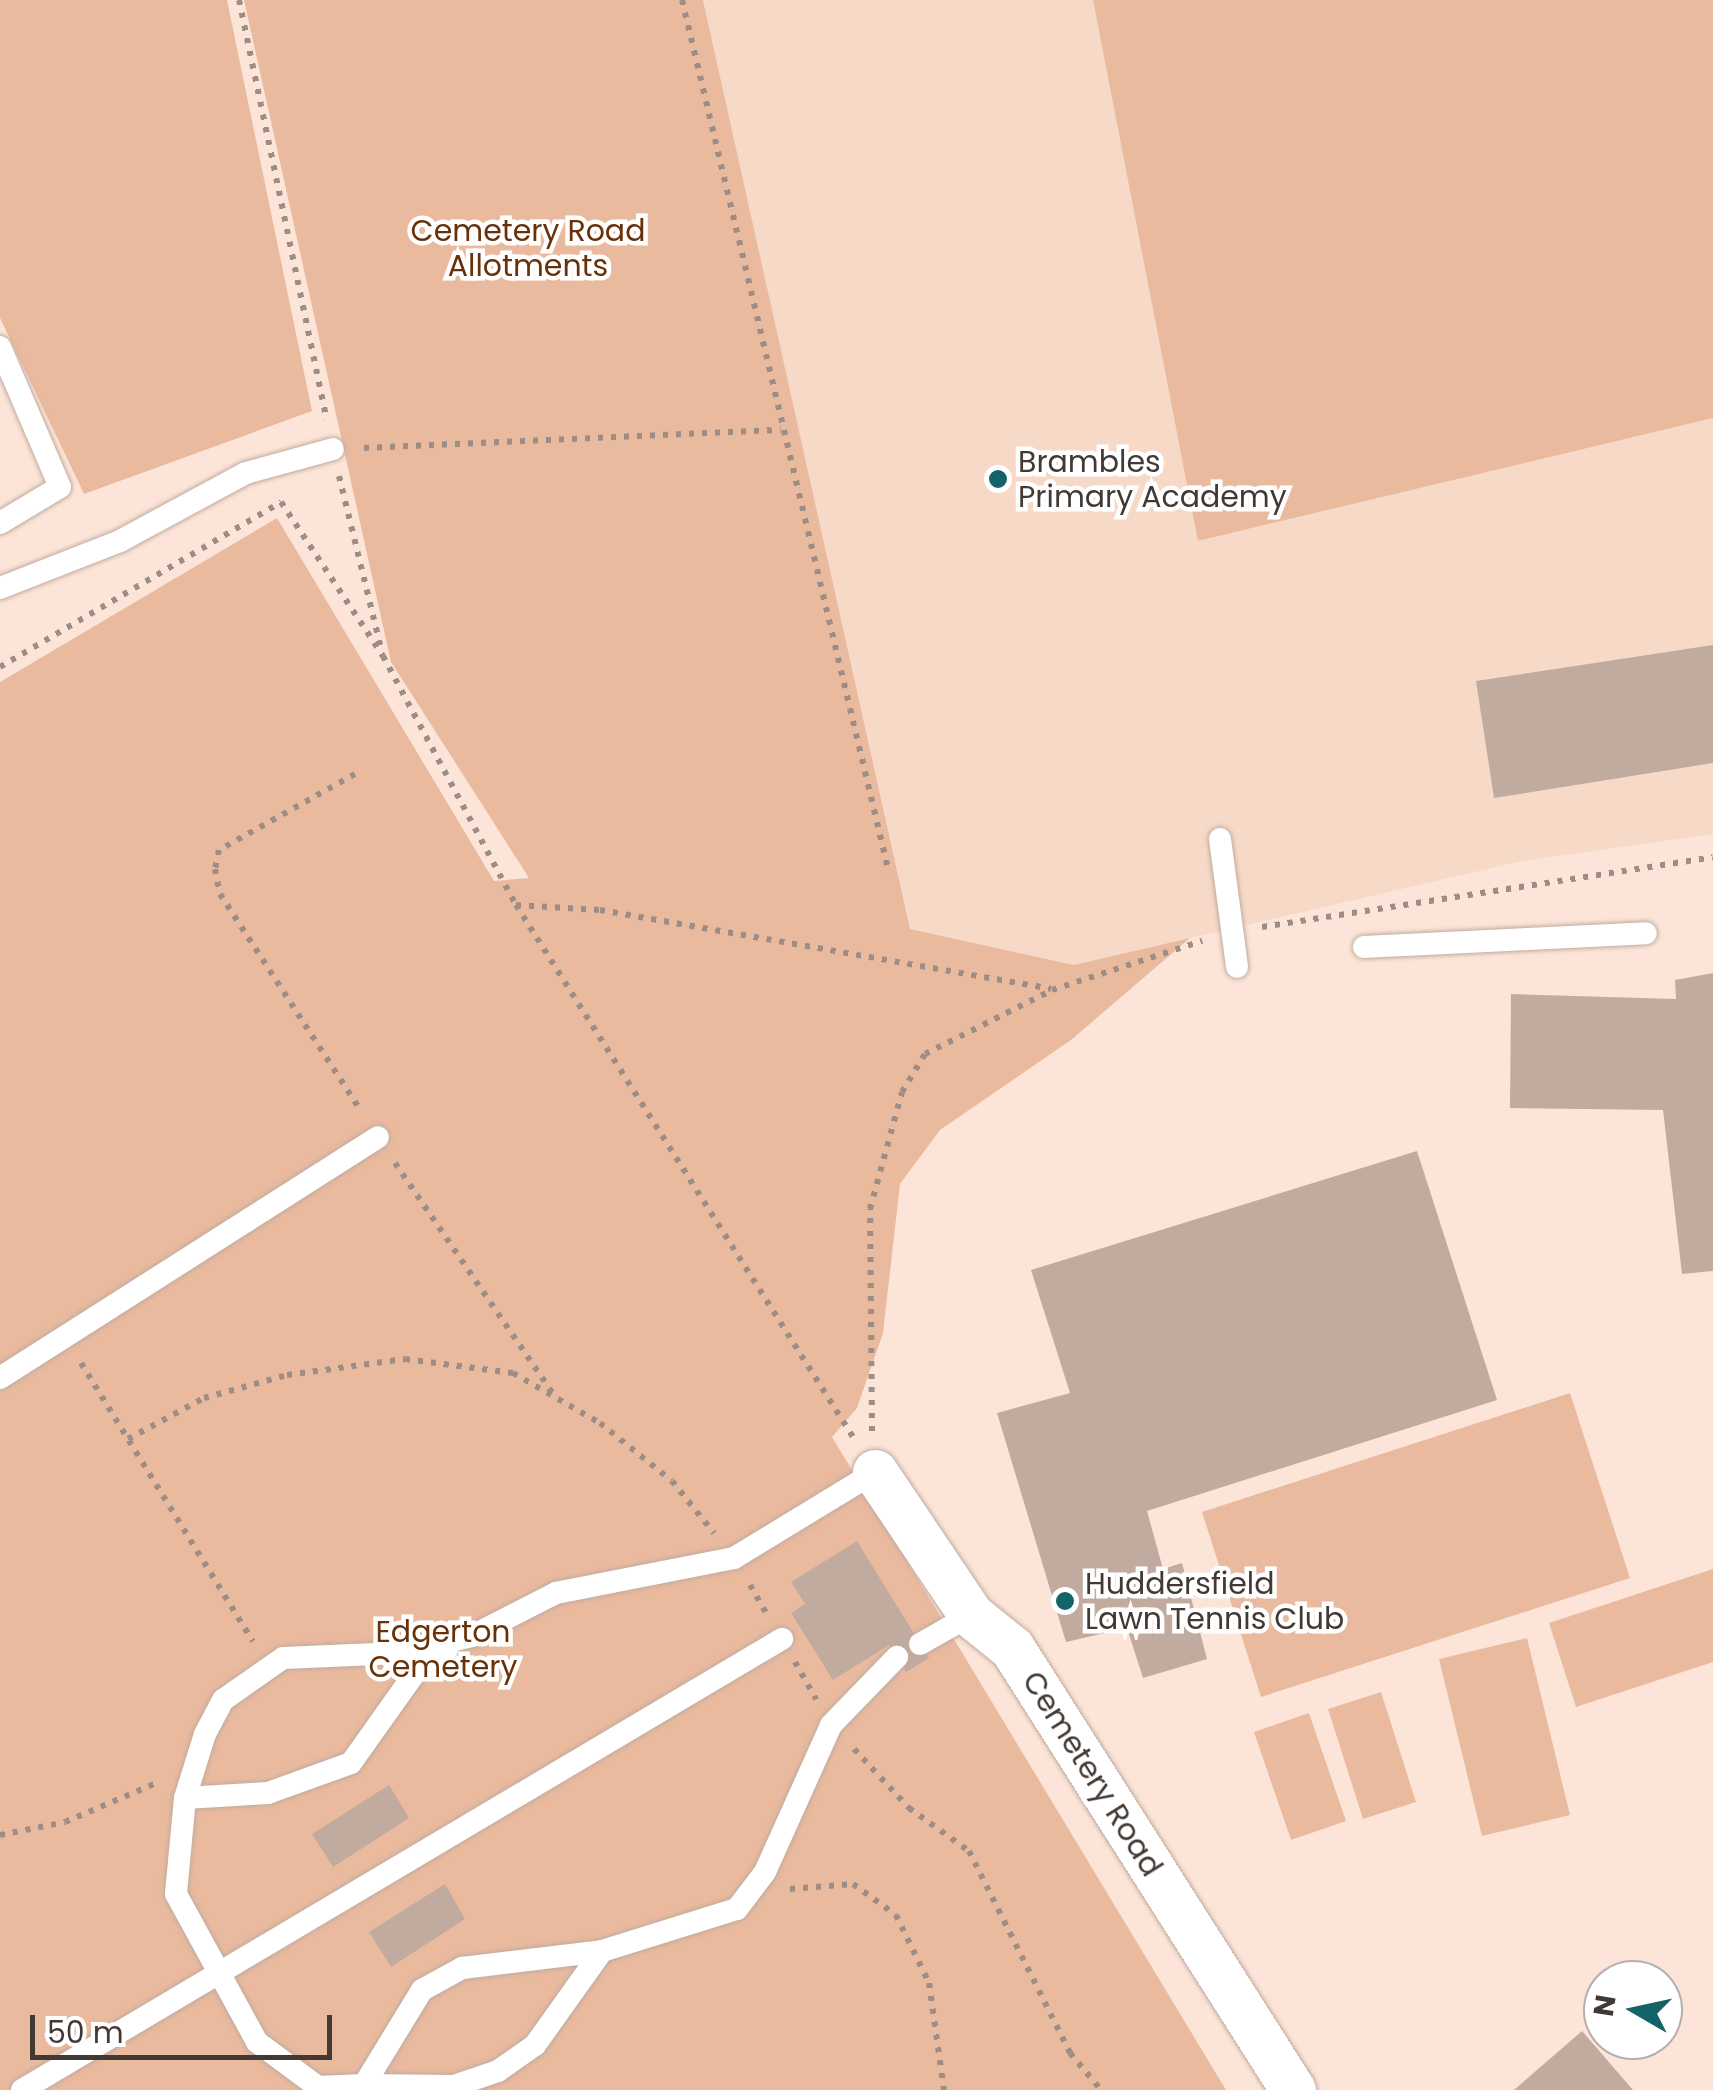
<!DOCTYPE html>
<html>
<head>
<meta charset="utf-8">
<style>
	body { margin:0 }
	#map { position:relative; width:1713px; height:2090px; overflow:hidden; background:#fce5d8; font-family:Poppins,sans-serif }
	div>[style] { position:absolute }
	.built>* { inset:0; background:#f7d9c8 }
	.green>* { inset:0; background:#eaba9f }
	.building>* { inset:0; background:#c1ab9f }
	.path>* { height:6px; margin-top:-3px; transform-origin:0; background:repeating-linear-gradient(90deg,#9d8d85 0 5px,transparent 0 13px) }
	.roads { filter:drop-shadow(0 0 2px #c1ab9e) drop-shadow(0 0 2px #c1ab9e) }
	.lane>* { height:22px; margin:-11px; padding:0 11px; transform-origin:11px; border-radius:11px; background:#fff }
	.street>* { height:45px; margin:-22.5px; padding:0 22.5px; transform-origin:22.5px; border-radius:22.5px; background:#fff }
	.dots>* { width:28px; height:28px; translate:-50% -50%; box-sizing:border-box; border:5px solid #fff; border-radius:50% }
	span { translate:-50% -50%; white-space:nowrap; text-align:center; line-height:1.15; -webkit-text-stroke:9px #fff; paint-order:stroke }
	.park-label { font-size:30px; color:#683108 }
	.poi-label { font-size:30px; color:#423934 }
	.left { translate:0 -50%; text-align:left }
	.street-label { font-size:30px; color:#423934 }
	.north { position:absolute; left:1583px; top:1960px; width:100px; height:100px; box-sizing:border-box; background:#fff; border:2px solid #b3b0ae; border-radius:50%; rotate:279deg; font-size:28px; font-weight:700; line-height:40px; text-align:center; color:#423934 }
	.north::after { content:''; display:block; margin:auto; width:35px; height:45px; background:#146369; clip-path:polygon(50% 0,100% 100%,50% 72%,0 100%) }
	.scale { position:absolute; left:30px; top:2015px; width:302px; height:45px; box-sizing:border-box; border:5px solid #423934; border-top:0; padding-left:12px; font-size:30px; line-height:35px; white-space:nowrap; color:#423934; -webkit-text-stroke:8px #fff; paint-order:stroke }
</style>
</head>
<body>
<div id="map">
	<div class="built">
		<i style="clip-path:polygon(703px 0,1093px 0,1199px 541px,1713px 418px,1713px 834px,1522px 861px,1074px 965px,910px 929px)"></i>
	</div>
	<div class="green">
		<i style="clip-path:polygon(0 0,227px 0,312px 411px,84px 494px,0 318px)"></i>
		<i style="clip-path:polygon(244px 0,703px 0,910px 929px,1074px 965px,1190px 938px,1071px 1040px,940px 1130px,900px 1184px,883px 1333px,857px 1408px,832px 1437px,1226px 2090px,0 2090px,0 682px,277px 518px,494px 881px,529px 878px,391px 662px)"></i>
		<i style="clip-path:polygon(1093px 0,1713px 0,1713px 418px,1198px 541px)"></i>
		<i style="clip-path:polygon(1570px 1393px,1630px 1578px,1261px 1697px,1202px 1512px)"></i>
		<i style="clip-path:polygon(1713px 1569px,1713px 1662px,1576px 1707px,1549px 1623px)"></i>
		<i style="clip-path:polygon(1527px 1638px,1570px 1815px,1482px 1836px,1439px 1659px)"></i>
		<i style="clip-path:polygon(1381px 1692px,1416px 1802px,1363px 1819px,1328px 1709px)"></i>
		<i style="clip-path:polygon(1309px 1713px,1346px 1821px,1291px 1840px,1254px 1732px)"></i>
	</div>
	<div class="building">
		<i style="clip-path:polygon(1713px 645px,1713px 763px,1494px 798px,1476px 681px)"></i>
		<i style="clip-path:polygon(1713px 973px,1713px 1271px,1682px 1274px,1663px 1110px,1510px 1108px,1511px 994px,1676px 999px,1675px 980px)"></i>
		<i style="clip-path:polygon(1417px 1151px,1497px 1400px,1147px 1511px,1163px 1569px,1182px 1563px,1207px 1659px,1143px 1678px,1127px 1628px,1066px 1642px,997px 1413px,1070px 1393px,1031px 1270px)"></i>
		<i style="clip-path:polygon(857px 1541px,929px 1658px,906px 1672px,889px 1645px,833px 1680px,791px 1613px,805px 1604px,791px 1582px)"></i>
		<i style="clip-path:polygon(389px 1785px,409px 1818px,333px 1867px,312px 1834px)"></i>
		<i style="clip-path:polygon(445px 1884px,465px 1919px,391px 1967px,369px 1932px)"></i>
		<i style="clip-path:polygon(1582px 2031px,1633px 2090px,1514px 2090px)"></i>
	</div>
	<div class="path">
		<i style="left:239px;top:0;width:429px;rotate:78.2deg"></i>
		<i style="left:682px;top:0;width:897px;rotate:76.66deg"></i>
		<i style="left:364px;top:448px;width:417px;rotate:-2.5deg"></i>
		<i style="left:339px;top:476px;width:177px;rotate:76.3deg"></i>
		<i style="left:0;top:667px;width:326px;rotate:-30.4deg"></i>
		<i style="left:281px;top:502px;width:185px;rotate:56.5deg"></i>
		<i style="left:383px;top:656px;width:282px;rotate:61.9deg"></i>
		<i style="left:516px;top:905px;width:630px;rotate:57.65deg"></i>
		<i style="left:355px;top:774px;width:156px;rotate:150.8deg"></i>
		<i style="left:219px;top:850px;width:19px;rotate:102deg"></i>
		<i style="left:215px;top:869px;width:25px;rotate:79deg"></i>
		<i style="left:220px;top:894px;width:259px;rotate:57deg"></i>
		<i style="left:516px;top:905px;width:84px;rotate:3.4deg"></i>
		<i style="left:600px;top:910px;width:458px;rotate:9.9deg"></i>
		<i style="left:1262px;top:927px;width:456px;rotate:-8.8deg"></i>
		<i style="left:395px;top:1163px;width:278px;rotate:55.6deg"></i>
		<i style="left:81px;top:1363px;width:327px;rotate:58.3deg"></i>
		<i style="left:872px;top:1431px;width:222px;rotate:-90.5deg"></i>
		<i style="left:870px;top:1209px;width:121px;rotate:-74.7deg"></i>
		<i style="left:902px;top:1092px;width:44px;rotate:-58.8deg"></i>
		<i style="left:925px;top:1054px;width:142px;rotate:-26.7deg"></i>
		<i style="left:1052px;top:990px;width:158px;rotate:-18.1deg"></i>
		<i style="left:128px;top:1439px;width:86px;rotate:-28.3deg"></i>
		<i style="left:204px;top:1398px;width:86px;rotate:-15.5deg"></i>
		<i style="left:287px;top:1375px;width:119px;rotate:-7.7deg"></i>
		<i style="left:405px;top:1359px;width:109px;rotate:7.4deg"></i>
		<i style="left:513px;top:1373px;width:100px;rotate:29.9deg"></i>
		<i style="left:600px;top:1423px;width:92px;rotate:38.9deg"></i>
		<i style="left:672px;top:1481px;width:67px;rotate:51.1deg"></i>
		<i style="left:750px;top:1585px;width:32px;rotate:60deg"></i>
		<i style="left:795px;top:1662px;width:43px;rotate:60.4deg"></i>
		<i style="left:854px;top:1749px;width:81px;rotate:47deg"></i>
		<i style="left:909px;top:1808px;width:74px;rotate:35.6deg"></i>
		<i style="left:969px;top:1851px;width:226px;rotate:63.4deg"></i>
		<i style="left:1070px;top:2053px;width:48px;rotate:50deg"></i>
		<i style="left:0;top:1835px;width:66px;rotate:-11.3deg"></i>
		<i style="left:65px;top:1822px;width:102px;rotate:-23.1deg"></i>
		<i style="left:790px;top:1889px;width:63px;rotate:-4.5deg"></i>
		<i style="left:853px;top:1884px;width:53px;rotate:35.8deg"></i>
		<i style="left:896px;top:1915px;width:76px;rotate:64.1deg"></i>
		<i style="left:929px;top:1983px;width:108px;rotate:82deg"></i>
	</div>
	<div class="roads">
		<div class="lane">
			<i style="left:0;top:347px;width:152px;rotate:66.8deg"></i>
			<i style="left:60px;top:487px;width:70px;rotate:149deg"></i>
			<i style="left:0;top:588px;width:129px;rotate:-21.4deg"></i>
			<i style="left:120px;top:541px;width:143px;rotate:-28.4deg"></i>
			<i style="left:246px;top:473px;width:90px;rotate:-15.4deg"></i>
			<i style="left:1220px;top:839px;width:129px;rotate:82.4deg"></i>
			<i style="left:1364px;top:947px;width:282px;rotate:-2.8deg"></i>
			<i style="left:0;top:1378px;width:448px;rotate:-32.5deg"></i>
			<i style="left:875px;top:1472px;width:165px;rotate:148.6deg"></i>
			<i style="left:734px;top:1558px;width:181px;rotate:168.9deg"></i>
			<i style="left:556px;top:1593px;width:94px;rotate:152.9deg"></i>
			<i style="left:472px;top:1636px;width:75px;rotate:166.9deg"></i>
			<i style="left:399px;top:1653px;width:116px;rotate:177.5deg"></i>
			<i style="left:283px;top:1658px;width:73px;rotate:145deg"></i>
			<i style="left:223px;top:1700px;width:38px;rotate:118deg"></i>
			<i style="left:205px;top:1734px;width:67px;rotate:107.4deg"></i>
			<i style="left:185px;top:1798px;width:96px;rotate:95.4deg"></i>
			<i style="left:176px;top:1894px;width:169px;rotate:61.3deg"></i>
			<i style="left:257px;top:2042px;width:76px;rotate:36.4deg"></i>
			<i style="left:318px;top:2087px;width:46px;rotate:-2.5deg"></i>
			<i style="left:364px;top:2085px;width:111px;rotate:-58.6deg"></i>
			<i style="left:422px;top:1990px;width:46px;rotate:-28.8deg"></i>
			<i style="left:462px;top:1968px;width:141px;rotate:-6.9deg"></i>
			<i style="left:602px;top:1951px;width:141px;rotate:-17.3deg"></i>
			<i style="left:737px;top:1909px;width:46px;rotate:-52.9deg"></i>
			<i style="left:765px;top:1872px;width:161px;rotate:-65.8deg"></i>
			<i style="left:831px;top:1725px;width:95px;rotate:-45.9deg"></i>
			<i style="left:920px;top:1644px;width:59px;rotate:-29.6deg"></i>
			<i style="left:185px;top:1798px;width:83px;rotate:-3.4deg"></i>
			<i style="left:268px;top:1793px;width:88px;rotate:-19.9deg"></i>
			<i style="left:351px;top:1763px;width:123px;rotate:-54.6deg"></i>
			<i style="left:422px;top:1663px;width:29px;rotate:-29deg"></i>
			<i style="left:364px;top:2085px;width:90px;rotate:0.6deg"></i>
			<i style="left:454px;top:2086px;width:46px;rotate:-18.8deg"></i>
			<i style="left:498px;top:2071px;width:45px;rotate:-35.1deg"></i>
			<i style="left:535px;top:2045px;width:115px;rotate:-54.5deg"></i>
			<i style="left:22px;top:2090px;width:884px;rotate:-30.69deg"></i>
		</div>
		<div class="street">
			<i style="left:875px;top:1472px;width:172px;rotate:56.1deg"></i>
			<i style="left:971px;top:1615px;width:53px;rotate:38.8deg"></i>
			<i style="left:1012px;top:1648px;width:524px;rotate:57.55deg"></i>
		</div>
	</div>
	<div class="dots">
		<i style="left:998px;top:479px;background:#146369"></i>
		<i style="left:1065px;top:1601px;background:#146369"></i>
	</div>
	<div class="park-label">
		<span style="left:528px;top:248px">Cemetery Road<br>Allotments</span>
		<span style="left:443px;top:1649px">Edgerton<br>Cemetery</span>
	</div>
	<div class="poi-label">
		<span class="left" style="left:1018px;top:479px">Brambles<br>Primary Academy</span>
		<span class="left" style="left:1085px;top:1601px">Huddersfield<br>Lawn Tennis Club</span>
	</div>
	<div class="street-label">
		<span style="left:1092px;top:1774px;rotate:58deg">Cemetery Road</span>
	</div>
	<div class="north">N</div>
	<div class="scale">50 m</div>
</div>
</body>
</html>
